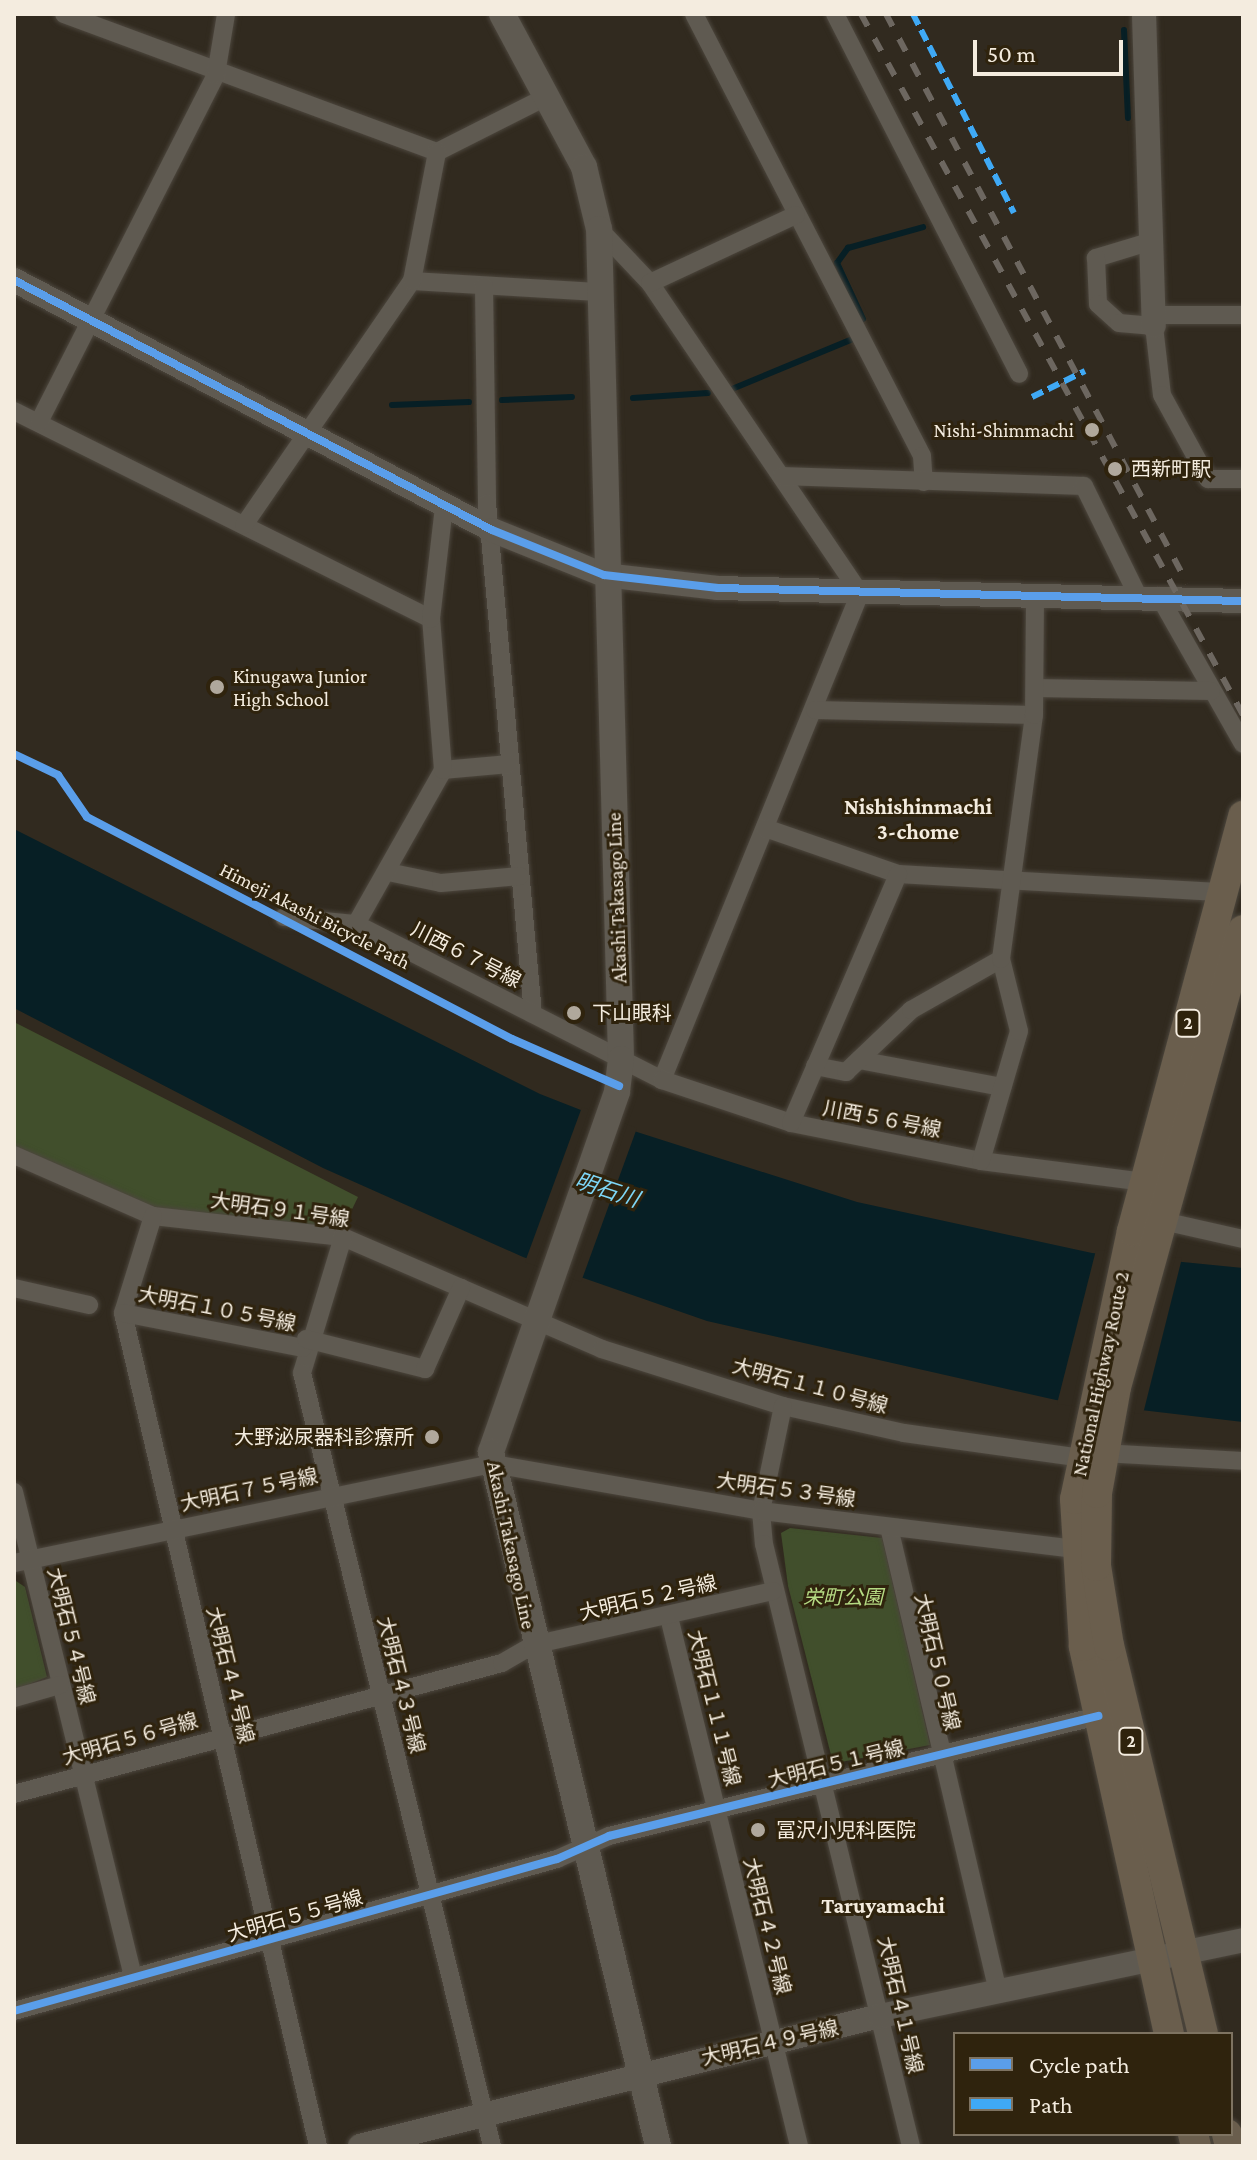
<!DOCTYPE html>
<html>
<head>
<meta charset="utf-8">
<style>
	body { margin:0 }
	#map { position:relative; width:1257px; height:2160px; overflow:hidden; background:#312a1f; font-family:"Crimson Pro","Noto Sans JP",serif }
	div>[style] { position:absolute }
	.green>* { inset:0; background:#414f2c }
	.water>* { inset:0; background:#071f25 }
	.pier>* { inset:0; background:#312a1f }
	.stream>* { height:6px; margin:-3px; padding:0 3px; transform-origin:3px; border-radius:3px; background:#071f25 }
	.roads { filter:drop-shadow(0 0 2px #4c463d) drop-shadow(0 0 2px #4c463d) }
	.minor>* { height:18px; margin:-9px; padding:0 9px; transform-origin:9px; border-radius:9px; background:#5f5a51 }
	.tertiary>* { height:24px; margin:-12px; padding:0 12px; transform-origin:12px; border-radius:12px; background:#5f5a51 }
	.secondary>* { height:26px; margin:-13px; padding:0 13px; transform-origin:13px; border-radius:13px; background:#5f5a51 }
	.trunk>* { height:30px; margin:-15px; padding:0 15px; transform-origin:15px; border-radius:15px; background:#6a5e4d }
	.rail>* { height:6px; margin-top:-3px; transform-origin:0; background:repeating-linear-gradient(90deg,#6d6760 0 14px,transparent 0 28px) }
	.quiet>* { height:6px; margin-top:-3px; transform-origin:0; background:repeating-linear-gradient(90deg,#3fa9f5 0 12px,transparent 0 18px) }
	.cycleway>* { height:8px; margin:-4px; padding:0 4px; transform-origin:4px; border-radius:4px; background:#5a9eea }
	.dots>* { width:22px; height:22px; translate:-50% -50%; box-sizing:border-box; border:4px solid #2f230d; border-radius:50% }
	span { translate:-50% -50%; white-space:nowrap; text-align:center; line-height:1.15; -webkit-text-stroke:6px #2f230d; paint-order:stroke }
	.shield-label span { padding:2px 6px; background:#2f230d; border:2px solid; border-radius:6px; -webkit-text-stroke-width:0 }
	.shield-label { font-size:18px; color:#f4ecdf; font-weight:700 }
	.poi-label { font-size:20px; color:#f4ecdf }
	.right { translate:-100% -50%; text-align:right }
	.left { translate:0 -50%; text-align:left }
	.street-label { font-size:20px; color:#f4ecdf }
	.park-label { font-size:20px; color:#b5db84; font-style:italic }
	.neighbourhood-label { font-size:22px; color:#f4ecdf; font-weight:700 }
	.water-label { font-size:22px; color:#7ed7f7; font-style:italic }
	.frame { position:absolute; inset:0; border:16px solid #f4ecdf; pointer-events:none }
	.legend { position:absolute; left:953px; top:2032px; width:280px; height:104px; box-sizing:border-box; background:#2f230d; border:2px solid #7e7361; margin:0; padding:10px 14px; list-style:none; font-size:24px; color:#f4ecdf }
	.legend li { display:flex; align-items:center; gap:16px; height:40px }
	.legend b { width:40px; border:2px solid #7e7361 }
	.scale { position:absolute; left:973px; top:40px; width:150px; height:36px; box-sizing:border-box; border:4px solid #f4ecdf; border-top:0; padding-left:10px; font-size:24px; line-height:28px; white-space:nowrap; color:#f4ecdf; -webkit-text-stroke:6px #2f230d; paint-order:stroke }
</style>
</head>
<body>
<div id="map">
	<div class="green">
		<i style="clip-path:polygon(14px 1022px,358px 1197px,343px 1228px,154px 1208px,14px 1146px)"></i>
		<i style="clip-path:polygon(790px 1528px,882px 1538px,930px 1745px,841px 1762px,831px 1755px,788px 1586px,781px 1533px)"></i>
		<i style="clip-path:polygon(16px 1581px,25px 1587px,47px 1677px,14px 1690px)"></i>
	</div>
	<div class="water">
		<i style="clip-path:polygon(14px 829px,540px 1094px,637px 1132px,857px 1202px,1092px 1253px,1243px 1268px,1243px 1422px,1056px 1400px,707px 1321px,523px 1257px,323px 1168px,14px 1008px)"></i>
	</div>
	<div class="pier">
		<i style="clip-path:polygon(582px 1107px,637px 1128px,581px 1282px,525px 1262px)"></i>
		<i style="clip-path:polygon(1096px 1250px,1182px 1258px,1143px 1414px,1057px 1404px)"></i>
	</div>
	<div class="stream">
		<i style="left:1124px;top:30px;width:88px;rotate:87.4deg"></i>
		<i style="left:863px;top:319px;width:62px;rotate:-114.9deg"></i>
		<i style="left:837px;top:263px;width:19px;rotate:-54deg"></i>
		<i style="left:848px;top:248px;width:78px;rotate:-15.6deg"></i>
		<i style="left:732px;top:389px;width:131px;rotate:-22.5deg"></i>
		<i style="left:633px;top:398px;width:75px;rotate:-3.8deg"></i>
		<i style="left:502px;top:400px;width:70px;rotate:-2.5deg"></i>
		<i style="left:392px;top:405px;width:77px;rotate:-2.2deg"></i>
	</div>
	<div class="roads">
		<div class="minor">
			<i style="left:64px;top:14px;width:398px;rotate:20.3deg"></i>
			<i style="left:437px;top:152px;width:122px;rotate:-26.8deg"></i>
			<i style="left:694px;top:14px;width:497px;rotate:62.7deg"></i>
			<i style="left:922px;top:456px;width:26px;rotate:86deg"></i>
			<i style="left:835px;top:14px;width:404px;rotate:62.9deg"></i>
			<i style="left:599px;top:229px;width:74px;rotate:46.6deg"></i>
			<i style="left:650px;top:283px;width:374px;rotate:55.9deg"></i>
			<i style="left:860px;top:593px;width:526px;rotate:112.13deg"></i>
			<i style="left:1152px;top:241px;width:59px;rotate:163.1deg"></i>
			<i style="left:1096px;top:258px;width:46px;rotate:87.5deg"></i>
			<i style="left:1098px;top:304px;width:28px;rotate:42deg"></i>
			<i style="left:1119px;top:323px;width:35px;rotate:5deg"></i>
			<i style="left:1154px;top:326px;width:69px;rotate:83.4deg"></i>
			<i style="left:1162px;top:395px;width:96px;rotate:61.3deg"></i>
			<i style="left:1208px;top:479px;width:35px"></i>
			<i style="left:412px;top:281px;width:186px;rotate:3.4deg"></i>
			<i style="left:650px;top:283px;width:161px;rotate:-25deg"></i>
			<i style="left:484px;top:286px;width:217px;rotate:89.2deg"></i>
			<i style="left:487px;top:503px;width:513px;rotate:84.86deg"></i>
			<i style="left:1154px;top:315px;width:89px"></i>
			<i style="left:14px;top:411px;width:466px;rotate:26.5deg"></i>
			<i style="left:39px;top:422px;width:390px;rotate:-63deg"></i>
			<i style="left:216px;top:74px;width:61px;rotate:-80.5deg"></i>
			<i style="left:782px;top:476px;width:302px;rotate:1.9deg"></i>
			<i style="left:1084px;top:486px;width:123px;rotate:63.9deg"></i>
			<i style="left:244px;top:525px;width:296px;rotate:-55.5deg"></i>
			<i style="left:412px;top:281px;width:131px;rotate:-79deg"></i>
			<i style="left:1159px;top:596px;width:170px;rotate:60.4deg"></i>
			<i style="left:1035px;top:688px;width:176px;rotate:1deg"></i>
			<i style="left:815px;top:710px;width:219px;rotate:1.3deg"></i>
			<i style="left:443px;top:770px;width:66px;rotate:-5.2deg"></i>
			<i style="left:765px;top:828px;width:141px;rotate:19.1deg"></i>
			<i style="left:898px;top:874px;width:325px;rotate:3.2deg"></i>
			<i style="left:388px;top:872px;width:54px;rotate:11.7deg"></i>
			<i style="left:441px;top:883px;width:79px;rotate:-5.1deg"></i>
			<i style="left:284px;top:917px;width:72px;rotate:5.6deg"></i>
			<i style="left:356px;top:924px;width:343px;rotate:27deg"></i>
			<i style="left:662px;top:1080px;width:136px;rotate:18.4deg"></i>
			<i style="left:791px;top:1123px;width:194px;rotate:11.3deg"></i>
			<i style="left:981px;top:1161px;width:165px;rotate:7.3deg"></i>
			<i style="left:356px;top:924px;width:177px;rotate:-60.5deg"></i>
			<i style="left:443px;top:770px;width:151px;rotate:-94.5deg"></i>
			<i style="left:431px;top:619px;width:114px;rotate:-83.4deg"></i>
			<i style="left:859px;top:1060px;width:146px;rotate:10.7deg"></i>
			<i style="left:815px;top:1066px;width:32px;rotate:11deg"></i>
			<i style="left:846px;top:1072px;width:90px;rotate:-43.6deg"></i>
			<i style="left:911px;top:1010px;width:103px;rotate:-29.5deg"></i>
			<i style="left:791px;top:1123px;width:271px;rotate:-66.7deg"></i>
			<i style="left:14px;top:1155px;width:152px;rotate:23.7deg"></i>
			<i style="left:153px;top:1216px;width:191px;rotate:6.3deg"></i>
			<i style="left:343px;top:1237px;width:282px;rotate:23.4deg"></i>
			<i style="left:602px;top:1349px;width:190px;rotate:17.5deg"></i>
			<i style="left:783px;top:1406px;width:124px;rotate:12.6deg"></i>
			<i style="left:904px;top:1433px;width:179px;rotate:8deg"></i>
			<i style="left:981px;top:1161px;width:135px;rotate:-73.7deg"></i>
			<i style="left:1019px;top:1031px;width:74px;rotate:-104deg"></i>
			<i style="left:1001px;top:959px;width:246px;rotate:-82.3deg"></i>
			<i style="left:1034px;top:715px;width:119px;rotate:-89.5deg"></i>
			<i style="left:153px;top:1216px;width:102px;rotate:107.2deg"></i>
			<i style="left:123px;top:1313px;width:856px;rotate:76.82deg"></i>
			<i style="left:1163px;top:1221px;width:82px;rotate:12.7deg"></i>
			<i style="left:343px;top:1237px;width:142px;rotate:106.8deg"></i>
			<i style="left:302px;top:1373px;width:796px;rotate:76.19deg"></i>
			<i style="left:14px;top:1288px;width:77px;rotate:12.8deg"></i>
			<i style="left:123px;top:1313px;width:183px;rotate:11deg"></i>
			<i style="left:306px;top:1339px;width:123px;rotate:14.1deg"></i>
			<i style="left:425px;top:1369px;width:89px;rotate:-66deg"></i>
			<i style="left:783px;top:1406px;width:107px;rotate:101.8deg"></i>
			<i style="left:761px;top:1511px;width:33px;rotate:85deg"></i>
			<i style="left:764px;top:1544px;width:620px;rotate:76.28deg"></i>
			<i style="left:1102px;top:1453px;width:141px;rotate:3.2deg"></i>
			<i style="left:14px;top:1492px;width:499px;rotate:76.2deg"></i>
			<i style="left:889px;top:1527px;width:477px;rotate:76.8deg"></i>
			<i style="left:14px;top:1563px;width:489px;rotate:-11.7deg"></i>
			<i style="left:493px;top:1464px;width:272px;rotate:9.9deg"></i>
			<i style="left:761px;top:1511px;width:316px;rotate:6.9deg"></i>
			<i style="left:669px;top:1617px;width:545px;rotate:76.19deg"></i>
			<i style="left:14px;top:1698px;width:48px;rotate:-15.8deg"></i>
			<i style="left:14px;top:1794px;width:505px;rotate:-15.03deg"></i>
			<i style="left:502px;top:1663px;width:36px;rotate:-30deg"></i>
			<i style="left:533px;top:1645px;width:246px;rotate:-12.7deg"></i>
			<i style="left:14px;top:2011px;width:564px;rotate:-15.64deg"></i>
			<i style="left:557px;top:1859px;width:57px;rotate:-23.9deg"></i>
			<i style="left:609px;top:1836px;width:504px;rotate:-13.79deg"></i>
		</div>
		<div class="tertiary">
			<i style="left:1144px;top:14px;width:312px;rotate:88.2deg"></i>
			<i style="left:14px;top:280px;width:539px;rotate:27.61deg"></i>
			<i style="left:492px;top:530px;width:121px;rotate:21.9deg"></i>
			<i style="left:604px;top:575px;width:115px;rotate:6.5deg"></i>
			<i style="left:718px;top:588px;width:525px;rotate:1.42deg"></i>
			<i style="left:360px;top:2146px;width:536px;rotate:-14.04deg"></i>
			<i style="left:880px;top:2016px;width:371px;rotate:-11.8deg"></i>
		</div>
		<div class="secondary">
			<i style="left:502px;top:14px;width:174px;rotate:61.8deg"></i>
			<i style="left:584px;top:167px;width:64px;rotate:76.4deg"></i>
			<i style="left:599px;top:229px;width:830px;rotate:88.48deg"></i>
			<i style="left:621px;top:1059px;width:33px;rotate:97deg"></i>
			<i style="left:617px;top:1092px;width:381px;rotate:109.3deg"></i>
			<i style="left:491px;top:1452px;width:714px;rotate:76.47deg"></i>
		</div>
		<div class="trunk">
			<i style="left:1169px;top:2034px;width:397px;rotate:-102.4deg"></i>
			<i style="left:1084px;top:1646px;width:147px;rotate:-93.5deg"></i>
			<i style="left:1075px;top:1499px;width:274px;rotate:-78deg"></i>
			<i style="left:1132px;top:1231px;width:430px;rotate:-75deg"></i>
			<i style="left:1203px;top:2034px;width:399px;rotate:-103.6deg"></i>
			<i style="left:1109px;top:1646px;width:81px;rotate:-99.2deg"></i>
			<i style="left:1096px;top:1566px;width:73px;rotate:-89.2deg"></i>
			<i style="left:1097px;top:1493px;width:108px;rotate:-79.8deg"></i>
			<i style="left:1116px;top:1387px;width:474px;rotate:-74.5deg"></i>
			<i style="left:1193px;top:2134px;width:12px;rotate:76deg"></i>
			<i style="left:1227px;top:2134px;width:12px;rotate:76deg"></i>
		</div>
	</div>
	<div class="rail">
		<i style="left:861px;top:14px;width:798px;rotate:61.41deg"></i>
		<i style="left:886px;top:14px;width:644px;rotate:62.12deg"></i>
	</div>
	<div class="quiet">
		<i style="left:913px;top:14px;width:223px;rotate:63.1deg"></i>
		<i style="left:1032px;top:397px;width:59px;rotate:-26.1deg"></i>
	</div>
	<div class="cycleway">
		<i style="left:14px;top:280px;width:539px;rotate:27.61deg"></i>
		<i style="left:492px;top:530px;width:121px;rotate:21.9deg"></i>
		<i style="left:604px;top:575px;width:115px;rotate:6.5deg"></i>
		<i style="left:718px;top:588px;width:525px;rotate:1.42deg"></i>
		<i style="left:14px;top:754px;width:49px;rotate:25.5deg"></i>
		<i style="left:58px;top:775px;width:51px;rotate:55.4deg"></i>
		<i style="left:87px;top:817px;width:479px;rotate:27.6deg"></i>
		<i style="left:512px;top:1039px;width:117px;rotate:23.7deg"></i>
		<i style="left:14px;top:2011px;width:564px;rotate:-15.64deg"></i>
		<i style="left:557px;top:1859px;width:57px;rotate:-23.9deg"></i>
		<i style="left:609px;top:1836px;width:504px;rotate:-13.79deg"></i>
	</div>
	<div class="dots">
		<i style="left:1092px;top:430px;background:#b0a89c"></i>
		<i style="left:1115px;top:469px;background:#b0a89c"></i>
		<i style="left:217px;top:687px;background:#b0a89c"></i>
		<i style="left:574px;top:1013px;background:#b0a89c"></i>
		<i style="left:432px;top:1437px;background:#b0a89c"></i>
		<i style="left:758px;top:1830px;background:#b0a89c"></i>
	</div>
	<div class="shield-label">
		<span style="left:1188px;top:1023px">2</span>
		<span style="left:1131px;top:1741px">2</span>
	</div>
	<div class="poi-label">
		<span class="right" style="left:1074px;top:430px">Nishi-Shimmachi</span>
		<span class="left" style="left:1131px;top:469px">西新町駅</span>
		<span class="left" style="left:233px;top:688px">Kinugawa Junior<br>High School</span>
		<span class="left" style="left:592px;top:1013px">下山眼科</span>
		<span class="right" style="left:414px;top:1437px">大野泌尿器科診療所</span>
		<span class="left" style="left:776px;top:1830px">冨沢小児科医院</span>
	</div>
	<div class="street-label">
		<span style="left:617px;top:898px;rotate:-92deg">Akashi Takasago Line</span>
		<span style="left:315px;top:916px;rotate:27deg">Himeji Akashi Bicycle Path</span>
		<span style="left:466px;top:955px;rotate:27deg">川西６７号線</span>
		<span style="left:882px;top:1119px;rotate:11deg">川西５６号線</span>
		<span style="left:280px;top:1210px;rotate:8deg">大明石９１号線</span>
		<span style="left:217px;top:1309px;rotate:11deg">大明石１０５号線</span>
		<span style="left:1101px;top:1374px;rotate:-78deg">National Highway Route 2</span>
		<span style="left:810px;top:1386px;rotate:15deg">大明石１１０号線</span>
		<span style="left:249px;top:1490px;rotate:-12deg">大明石７５号線</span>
		<span style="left:786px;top:1490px;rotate:8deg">大明石５３号線</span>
		<span style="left:511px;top:1545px;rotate:78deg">Akashi Takasago Line</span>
		<span style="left:648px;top:1598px;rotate:-13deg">大明石５２号線</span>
		<span style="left:71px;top:1636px;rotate:76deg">大明石５４号線</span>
		<span style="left:937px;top:1662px;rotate:77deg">大明石５０号線</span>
		<span style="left:230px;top:1675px;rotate:76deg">大明石４４号線</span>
		<span style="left:401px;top:1685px;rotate:76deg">大明石４３号線</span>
		<span style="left:714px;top:1708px;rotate:76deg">大明石１１１号線</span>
		<span style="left:130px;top:1739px;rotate:-16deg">大明石５６号線</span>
		<span style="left:836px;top:1764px;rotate:-14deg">大明石５１号線</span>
		<span style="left:295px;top:1916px;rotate:-16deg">大明石５５号線</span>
		<span style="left:767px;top:1926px;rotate:76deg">大明石４２号線</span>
		<span style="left:900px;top:2005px;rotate:77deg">大明石４１号線</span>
		<span style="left:770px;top:2043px;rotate:-13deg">大明石４９号線</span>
	</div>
	<div class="park-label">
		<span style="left:843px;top:1597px">栄町公園</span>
	</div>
	<div class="neighbourhood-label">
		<span style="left:918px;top:819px">Nishishinmachi<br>3-chome</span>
		<span style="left:883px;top:1906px">Taruyamachi</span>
	</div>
	<div class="water-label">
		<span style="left:607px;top:1190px;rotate:18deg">明石川</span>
	</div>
	<div class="frame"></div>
	<ul class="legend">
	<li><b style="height:10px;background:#5a9eea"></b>Cycle path</li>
	<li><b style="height:10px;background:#3fa9f5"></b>Path</li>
	</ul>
	<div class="scale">50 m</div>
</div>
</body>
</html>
